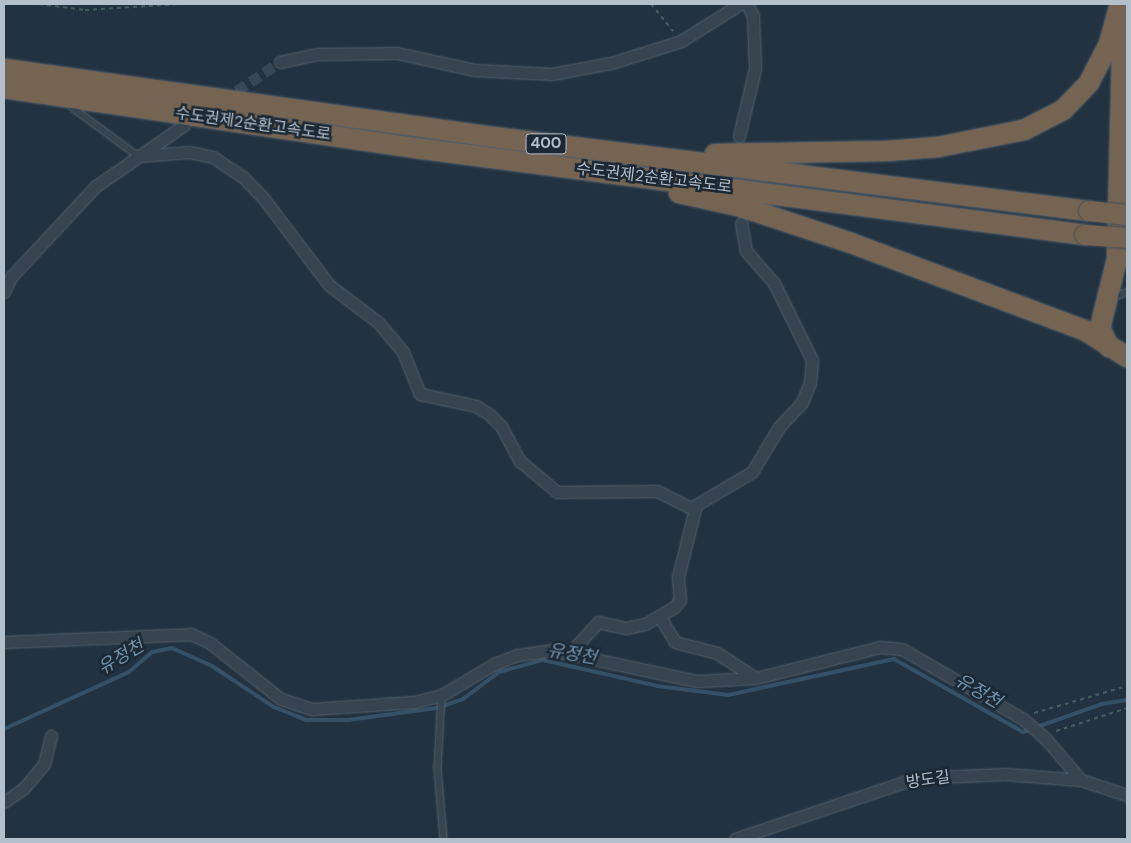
<!DOCTYPE html>
<html>
<head>
<meta charset="utf-8">
<style>
	body { margin:0 }
	#map { position:relative; width:1131px; height:843px; overflow:hidden; background:#233240; font-family:"DM Sans","Noto Sans KR",sans-serif }
	div>[style] { position:absolute }
	.stream>* { height:4px; margin:-2px; padding:0 2px; transform-origin:2px; border-radius:2px; background:#355167 }
	.street-tunnel>* { height:11px; margin-top:-5.5px; transform-origin:0; background:repeating-linear-gradient(90deg,#394755 0 11px,transparent 0 16.5px) }
	.path>* { height:2px; margin-top:-1px; transform-origin:0; background:repeating-linear-gradient(90deg,#455e5e 0 4px,transparent 0 8px) }
	.roads { filter:drop-shadow(0 0 1px #55626d) drop-shadow(0 0 1px #55626d) }
	.lane>* { height:5.5px; margin:-2.75px; padding:0 2.75px; transform-origin:2.75px; border-radius:2.75px; background:#37444f }
	.street>* { height:11px; margin:-5.5px; padding:0 5.5px; transform-origin:5.5px; border-radius:5.5px; background:#37444f }
	.highway>* { height:20px; margin:-10px; padding:0 10px; transform-origin:10px; border-radius:10px; background:#766453 }
	.bridges { filter:drop-shadow(0 0 1px #424f5a) drop-shadow(0 0 1px #424f5a) }
	.highway-bridge>* { height:20px; margin:-10px; padding:0 10px; transform-origin:10px; border-radius:10px; background:#766453 }
	span { translate:-50% -50%; white-space:nowrap; text-align:center; line-height:1.15; -webkit-text-stroke:5px #1c2934; paint-order:stroke }
	.shield-label span { padding:1px 4px; background:#1c2934; border:1px solid; border-radius:4px; -webkit-text-stroke-width:0 }
	.shield-label { font-size:15px; color:#b3bfca; font-weight:700 }
	.street-label { font-size:16px; color:#b3bfca }
	.water-label { font-size:18px; color:#7194af; font-style:italic }
	.frame { position:absolute; inset:0; border:5px solid #b3bfca; pointer-events:none }
</style>
</head>
<body>
<div id="map">
	<div class="stream">
		<i style="left:4px;top:729px;width:137px;rotate:-24.5deg"></i>
		<i style="left:129px;top:672px;width:30px;rotate:-41deg"></i>
		<i style="left:152px;top:652px;width:20px;rotate:-11deg"></i>
		<i style="left:172px;top:648px;width:44px;rotate:24.2deg"></i>
		<i style="left:212px;top:666px;width:74px;rotate:33.5deg"></i>
		<i style="left:274px;top:707px;width:35px;rotate:22deg"></i>
		<i style="left:306px;top:720px;width:42px"></i>
		<i style="left:348px;top:720px;width:90px;rotate:-7.7deg"></i>
		<i style="left:437px;top:708px;width:28px;rotate:-19deg"></i>
		<i style="left:463px;top:699px;width:45px;rotate:-36.9deg"></i>
		<i style="left:499px;top:672px;width:46px;rotate:-15.3deg"></i>
		<i style="left:543px;top:660px;width:117px;rotate:12.8deg"></i>
		<i style="left:657px;top:686px;width:72px;rotate:7.2deg"></i>
		<i style="left:728px;top:695px;width:170px;rotate:-12.2deg"></i>
		<i style="left:894px;top:659px;width:148px;rotate:29.5deg"></i>
		<i style="left:1023px;top:732px;width:84px;rotate:-19.5deg"></i>
		<i style="left:1102px;top:704px;width:25px;rotate:-9deg"></i>
	</div>
	<div class="street-tunnel">
		<i style="left:223px;top:100px;width:69px;rotate:-33.7deg"></i>
	</div>
	<div class="path">
		<i style="left:39px;top:4px;width:46px;rotate:7.4deg"></i>
		<i style="left:85px;top:10px;width:96px;rotate:-3.6deg"></i>
		<i style="left:651px;top:4px;width:35px;rotate:51deg"></i>
		<i style="left:1034px;top:713px;width:97px;rotate:-16.2deg"></i>
		<i style="left:1056px;top:731px;width:75px;rotate:-17.9deg"></i>
	</div>
	<div class="roads">
		<div class="lane">
			<i style="left:73px;top:108px;width:81px;rotate:36.4deg"></i>
			<i style="left:1113px;top:298px;width:15px;rotate:-23deg"></i>
			<i style="left:442px;top:695px;width:73px;rotate:93.1deg"></i>
			<i style="left:438px;top:768px;width:71px;rotate:85.2deg"></i>
		</div>
		<div class="street">
			<i style="left:280px;top:62px;width:40px;rotate:-12deg"></i>
			<i style="left:319px;top:54px;width:78px;rotate:-0.7deg"></i>
			<i style="left:397px;top:53px;width:79px;rotate:12.4deg"></i>
			<i style="left:474px;top:70px;width:78px;rotate:2.9deg"></i>
			<i style="left:552px;top:74px;width:60px;rotate:-10.6deg"></i>
			<i style="left:611px;top:63px;width:73px;rotate:-17.4deg"></i>
			<i style="left:681px;top:41px;width:70px;rotate:-32.1deg"></i>
			<i style="left:739px;top:136px;width:69px;rotate:-76.6deg"></i>
			<i style="left:755px;top:69px;width:53px;rotate:-92.2deg"></i>
			<i style="left:753px;top:16px;width:13px;rotate:-117deg"></i>
			<i style="left:138px;top:156px;width:51px;rotate:-4.5deg"></i>
			<i style="left:189px;top:152px;width:25px;rotate:12deg"></i>
			<i style="left:213px;top:157px;width:36px;rotate:34deg"></i>
			<i style="left:243px;top:177px;width:30px;rotate:46deg"></i>
			<i style="left:264px;top:199px;width:108px;rotate:52.9deg"></i>
			<i style="left:329px;top:285px;width:61px;rotate:37.1deg"></i>
			<i style="left:378px;top:322px;width:39px;rotate:50deg"></i>
			<i style="left:403px;top:352px;width:45px;rotate:68deg"></i>
			<i style="left:420px;top:394px;width:57px;rotate:12.1deg"></i>
			<i style="left:476px;top:406px;width:15px;rotate:32deg"></i>
			<i style="left:489px;top:414px;width:17px;rotate:45deg"></i>
			<i style="left:501px;top:426px;width:40px;rotate:62deg"></i>
			<i style="left:520px;top:461px;width:48px;rotate:40deg"></i>
			<i style="left:557px;top:492px;width:100px;rotate:-0.6deg"></i>
			<i style="left:657px;top:491px;width:40px;rotate:26.6deg"></i>
			<i style="left:4px;top:292px;width:17px;rotate:-65deg"></i>
			<i style="left:11px;top:277px;width:125px;rotate:-47deg"></i>
			<i style="left:96px;top:186px;width:107px;rotate:-34.7deg"></i>
			<i style="left:660px;top:617px;width:29px;rotate:59deg"></i>
			<i style="left:675px;top:642px;width:43px;rotate:14.7deg"></i>
			<i style="left:717px;top:653px;width:46px;rotate:32.7deg"></i>
			<i style="left:4px;top:642px;width:187px;rotate:-2.4deg"></i>
			<i style="left:191px;top:634px;width:21px;rotate:25deg"></i>
			<i style="left:210px;top:643px;width:90px;rotate:38.3deg"></i>
			<i style="left:281px;top:699px;width:33px;rotate:18deg"></i>
			<i style="left:312px;top:709px;width:102px;rotate:-3.9deg"></i>
			<i style="left:414px;top:702px;width:29px;rotate:-14deg"></i>
			<i style="left:442px;top:695px;width:61px;rotate:-30.8deg"></i>
			<i style="left:494px;top:664px;width:26px;rotate:-21deg"></i>
			<i style="left:518px;top:655px;width:34px;rotate:-8deg"></i>
			<i style="left:552px;top:650px;width:148px;rotate:12.1deg"></i>
			<i style="left:697px;top:681px;width:59px;rotate:-2.9deg"></i>
			<i style="left:756px;top:678px;width:128px;rotate:-14deg"></i>
			<i style="left:880px;top:647px;width:22px;rotate:5deg"></i>
			<i style="left:902px;top:649px;width:140px;rotate:30deg"></i>
			<i style="left:1023px;top:719px;width:29px;rotate:41deg"></i>
			<i style="left:1045px;top:738px;width:55px;rotate:49.4deg"></i>
			<i style="left:570px;top:653px;width:42px;rotate:-47.9deg"></i>
			<i style="left:598px;top:622px;width:29px;rotate:12deg"></i>
			<i style="left:626px;top:628px;width:19px;rotate:-12deg"></i>
			<i style="left:645px;top:624px;width:34px;rotate:-30deg"></i>
			<i style="left:674px;top:607px;width:9px;rotate:-49deg"></i>
			<i style="left:680px;top:600px;width:23px;rotate:-95deg"></i>
			<i style="left:678px;top:577px;width:74px;rotate:-76deg"></i>
			<i style="left:696px;top:505px;width:65px;rotate:-30.5deg"></i>
			<i style="left:752px;top:472px;width:52px;rotate:-59deg"></i>
			<i style="left:779px;top:427px;width:34px;rotate:-47deg"></i>
			<i style="left:802px;top:402px;width:21px;rotate:-67deg"></i>
			<i style="left:810px;top:383px;width:23px;rotate:-85deg"></i>
			<i style="left:812px;top:360px;width:86px;rotate:-116.3deg"></i>
			<i style="left:774px;top:283px;width:43px;rotate:-131.2deg"></i>
			<i style="left:746px;top:251px;width:28px;rotate:-100deg"></i>
			<i style="left:4px;top:802px;width:24px;rotate:-35deg"></i>
			<i style="left:24px;top:788px;width:31px;rotate:-50deg"></i>
			<i style="left:44px;top:764px;width:29px;rotate:-76deg"></i>
			<i style="left:735px;top:839px;width:191px;rotate:-18.6deg"></i>
			<i style="left:916px;top:778px;width:89px;rotate:-2.6deg"></i>
			<i style="left:1005px;top:774px;width:76px;rotate:4.5deg"></i>
			<i style="left:1081px;top:780px;width:48px;rotate:18.1deg"></i>
		</div>
		<div class="highway">
			<i style="left:4px;top:69px;width:486px;rotate:7.9deg"></i>
			<i style="left:485px;top:136px;width:609px;rotate:7.08deg"></i>
			<i style="left:4px;top:88px;width:423px;rotate:8.3deg"></i>
			<i style="left:423px;top:149px;width:668px;rotate:7.4deg"></i>
			<i style="left:715px;top:154px;width:172px;rotate:-1deg"></i>
			<i style="left:887px;top:151px;width:51px;rotate:-4.5deg"></i>
			<i style="left:938px;top:147px;width:88px;rotate:-11.2deg"></i>
			<i style="left:1024px;top:130px;width:44px;rotate:-27.1deg"></i>
			<i style="left:1063px;top:110px;width:37px;rotate:-46deg"></i>
			<i style="left:1089px;top:83px;width:44px;rotate:-62.9deg"></i>
			<i style="left:1109px;top:44px;width:41px;rotate:-74.6deg"></i>
			<i style="left:679px;top:193px;width:65px;rotate:12.5deg"></i>
			<i style="left:742px;top:207px;width:115px;rotate:18.3deg"></i>
			<i style="left:851px;top:243px;width:251px;rotate:20.5deg"></i>
			<i style="left:1086px;top:331px;width:49px;rotate:32.4deg"></i>
			<i style="left:1109px;top:347px;width:21px;rotate:-115deg"></i>
			<i style="left:1100px;top:328px;width:71px;rotate:-76.2deg"></i>
			<i style="left:1117px;top:259px;width:238px;rotate:-88.6deg"></i>
		</div>
	</div>
	<div class="bridges">
		<div class="highway-bridge">
			<i style="left:1089px;top:211px;width:38px;rotate:6deg"></i>
			<i style="left:1085px;top:235px;width:42px;rotate:4.1deg"></i>
		</div>
	</div>
	<div class="shield-label">
		<span style="left:546px;top:144px">400</span>
	</div>
	<div class="street-label">
		<span style="left:253px;top:124px;rotate:8deg">수도권제2순환고속도로</span>
		<span style="left:654px;top:178px;rotate:7deg">수도권제2순환고속도로</span>
		<span style="left:928px;top:780px;rotate:-8deg">방도길</span>
	</div>
	<div class="water-label">
		<span style="left:572px;top:654px;rotate:10deg">유정천</span>
		<span style="left:121px;top:657px;rotate:-31deg">유정천</span>
		<span style="left:978px;top:691px;rotate:30deg">유정천</span>
	</div>
	<div class="frame"></div>
</div>
</body>
</html>
